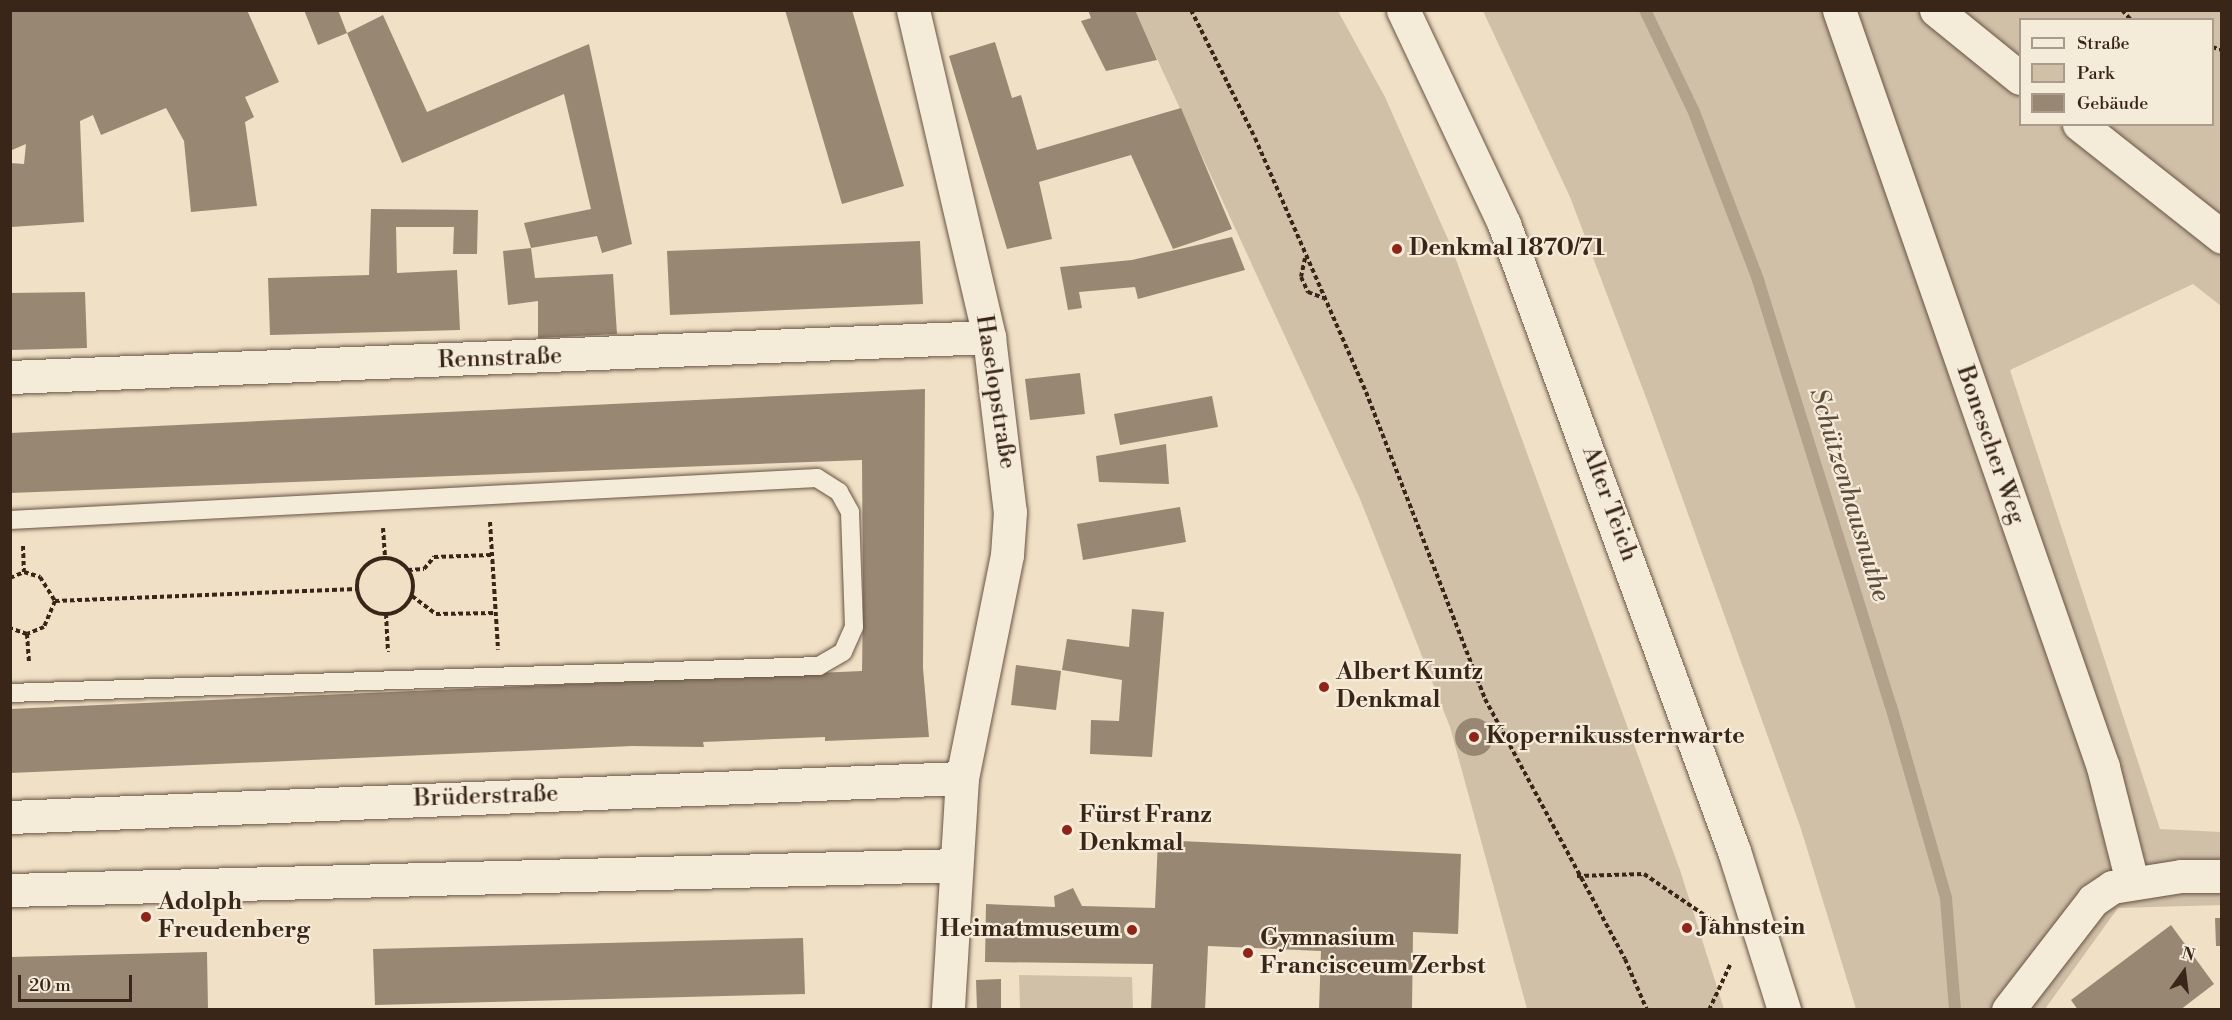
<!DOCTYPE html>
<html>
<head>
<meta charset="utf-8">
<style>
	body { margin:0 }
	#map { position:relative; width:2232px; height:1020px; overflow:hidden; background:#f0e0c5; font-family:"Libre Bodoni",serif }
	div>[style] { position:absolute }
	.green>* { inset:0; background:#d1c0a8 }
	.stream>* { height:12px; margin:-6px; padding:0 6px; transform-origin:6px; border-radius:6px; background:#b2a18b }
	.building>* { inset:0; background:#988772 }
	.round { border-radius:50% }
	.path>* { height:4px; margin-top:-2px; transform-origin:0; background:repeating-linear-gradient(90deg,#392619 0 4.5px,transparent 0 7.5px) }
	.path>.ring { margin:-2px; padding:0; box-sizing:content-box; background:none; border:4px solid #392619; border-radius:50% }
	.roads { filter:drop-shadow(0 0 2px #675444) drop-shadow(0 0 2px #675444) }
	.service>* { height:18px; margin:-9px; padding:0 9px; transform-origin:9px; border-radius:9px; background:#f5ebd9 }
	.minor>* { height:33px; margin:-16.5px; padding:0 16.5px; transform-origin:16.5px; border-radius:16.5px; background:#f5ebd9 }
	.secondary>* { height:33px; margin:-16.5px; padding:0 16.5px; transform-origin:16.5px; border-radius:16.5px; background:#f5ebd9 }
	.dots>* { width:16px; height:16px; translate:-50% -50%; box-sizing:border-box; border:3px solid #f5ebd9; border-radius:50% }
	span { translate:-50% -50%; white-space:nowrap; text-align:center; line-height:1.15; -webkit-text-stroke:4.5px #f5ebd9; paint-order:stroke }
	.poi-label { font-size:24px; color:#392619; font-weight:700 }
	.left { translate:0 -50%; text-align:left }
	.right { translate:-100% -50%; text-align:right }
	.street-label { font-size:24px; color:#392619 }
	.water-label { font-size:26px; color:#5d4b3b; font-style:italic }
	.frame { position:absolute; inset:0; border:12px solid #392619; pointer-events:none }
	.legend { position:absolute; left:2019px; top:18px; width:195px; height:108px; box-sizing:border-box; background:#f5ebd9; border:2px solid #aa9c8c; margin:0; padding:8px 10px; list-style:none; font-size:18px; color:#392619 }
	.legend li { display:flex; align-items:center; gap:12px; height:30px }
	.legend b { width:30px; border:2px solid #aa9c8c }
	.north { position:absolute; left:2154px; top:942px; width:60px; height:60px; -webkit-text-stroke:4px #f5ebd9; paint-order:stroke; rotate:14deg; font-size:16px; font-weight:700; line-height:24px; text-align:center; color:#392619 }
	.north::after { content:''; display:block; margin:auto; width:21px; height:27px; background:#392619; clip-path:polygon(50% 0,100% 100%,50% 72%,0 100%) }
	.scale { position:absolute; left:18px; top:975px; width:114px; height:27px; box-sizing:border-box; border:3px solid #392619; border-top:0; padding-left:8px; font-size:18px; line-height:21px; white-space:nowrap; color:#392619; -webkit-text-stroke:4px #f5ebd9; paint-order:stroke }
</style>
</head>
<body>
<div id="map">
	<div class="green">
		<i style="clip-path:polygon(1135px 11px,1338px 11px,1385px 97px,1451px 246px,1680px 870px,1724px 1009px,1527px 1009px,1450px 727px,1360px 499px)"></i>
		<i style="clip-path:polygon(evenodd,1483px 11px,2221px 11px,2221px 306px,2193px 284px,2010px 370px,2160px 829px,2221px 832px,2221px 905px,2118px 908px,2045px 1009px,1856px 1009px,1801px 829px,1650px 408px,1570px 197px,1483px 11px,2020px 20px,2212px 20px,2212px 124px,2020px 124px,2020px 20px)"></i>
		<i style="clip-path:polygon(1019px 975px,1132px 977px,1133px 1009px,1020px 1009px)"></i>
	</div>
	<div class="stream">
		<i style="left:1645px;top:10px;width:113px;rotate:64.3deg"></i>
		<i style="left:1694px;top:112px;width:180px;rotate:69.1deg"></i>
		<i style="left:1758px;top:280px;width:446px;rotate:72.7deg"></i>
		<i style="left:1891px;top:706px;width:200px;rotate:74deg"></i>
		<i style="left:1946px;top:898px;width:112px;rotate:85.4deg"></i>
	</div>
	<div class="building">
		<i style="clip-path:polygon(10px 10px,247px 10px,279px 82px,245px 97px,254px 117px,245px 122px,257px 206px,191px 212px,184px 141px,166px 108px,101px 135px,93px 115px,80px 121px,84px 222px,11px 227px,10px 163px,24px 164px,26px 144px,12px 150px,10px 146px)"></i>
		<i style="clip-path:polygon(304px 10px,338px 10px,347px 33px,318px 45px)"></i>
		<i style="clip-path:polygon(785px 10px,852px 10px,904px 186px,842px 204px)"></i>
		<i style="clip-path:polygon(1088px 10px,1135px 10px,1157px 60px,1106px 71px,1081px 21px,1091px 18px)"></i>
		<i style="clip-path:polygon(383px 15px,427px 112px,589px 44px,632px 244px,602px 253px,597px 236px,531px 248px,535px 278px,613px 274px,617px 334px,538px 338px,538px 301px,508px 305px,503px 251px,531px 248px,524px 223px,591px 209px,564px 94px,402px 163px,347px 33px)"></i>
		<i style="clip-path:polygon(995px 42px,1012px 98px,1021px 95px,1037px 150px,1181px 108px,1232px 229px,1173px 249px,1131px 155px,1039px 182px,1052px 239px,1007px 249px,949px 56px)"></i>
		<i style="clip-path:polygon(371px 209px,478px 210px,477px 254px,453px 254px,454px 227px,396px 227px,397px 273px,457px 270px,460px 330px,270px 335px,268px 278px,369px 275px)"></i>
		<i style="clip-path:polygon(1232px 237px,1245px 270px,1138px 299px,1135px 287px,1079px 292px,1082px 308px,1068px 310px,1060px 267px,1132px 260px)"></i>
		<i style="clip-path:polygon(920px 241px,923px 304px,670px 315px,667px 251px)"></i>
		<i style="clip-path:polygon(85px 292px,87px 348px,10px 350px,10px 293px)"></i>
		<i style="clip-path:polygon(1080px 373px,1085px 414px,1030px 420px,1025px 379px)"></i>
		<i style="clip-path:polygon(925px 389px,923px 668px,929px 737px,825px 741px,825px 737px,703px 742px,704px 747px,632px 746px,10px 773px,10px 709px,862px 671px,863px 600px,862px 460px,10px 493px,10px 433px)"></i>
		<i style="clip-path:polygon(1212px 396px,1218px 427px,1120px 445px,1114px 414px)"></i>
		<i style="clip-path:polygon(1166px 444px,1169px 484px,1099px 482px,1096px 456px)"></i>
		<i style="clip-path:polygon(1180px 507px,1186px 542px,1083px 560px,1077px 524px)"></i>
		<i style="clip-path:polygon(1132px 609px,1164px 612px,1152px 757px,1090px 754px,1091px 720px,1119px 721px,1122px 680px,1062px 670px,1067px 639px,1129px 647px)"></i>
		<i style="clip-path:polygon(1016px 665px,1061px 671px,1056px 710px,1011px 705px)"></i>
		<i class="round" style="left:1455px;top:718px;width:38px;height:38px"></i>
		<i style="clip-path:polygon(1158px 840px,1461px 854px,1458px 934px,1413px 932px,1412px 1010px,1319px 1010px,1321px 951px,1208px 946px,1205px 1010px,1151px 1010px,1153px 964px,985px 962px,986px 904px,1055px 907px,1054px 896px,1073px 888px,1082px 906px,1155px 908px)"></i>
		<i style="clip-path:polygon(2215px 918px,2222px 918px,2222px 946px,2216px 946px)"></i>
		<i style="clip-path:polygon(2171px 925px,2214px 984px,2180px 1010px,2078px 1010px,2071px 1000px)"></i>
		<i style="clip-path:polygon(803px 938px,805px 994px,375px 1005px,373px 949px)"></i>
		<i style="clip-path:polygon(207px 952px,208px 1010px,10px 1010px,10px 957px)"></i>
		<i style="clip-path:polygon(1001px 979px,1001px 1010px,977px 1010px,976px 980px)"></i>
	</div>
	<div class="path">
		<i style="left:1191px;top:10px;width:143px;rotate:63.4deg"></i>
		<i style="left:1255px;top:138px;width:277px;rotate:66.4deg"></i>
		<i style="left:1366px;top:392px;width:329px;rotate:68.8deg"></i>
		<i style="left:1485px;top:699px;width:295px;rotate:61.7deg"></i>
		<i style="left:1625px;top:959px;width:56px;rotate:66.7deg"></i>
		<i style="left:2122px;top:10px;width:13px;rotate:48deg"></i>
		<i style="left:2212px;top:47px;width:10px;rotate:17deg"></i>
		<i style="left:1305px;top:258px;width:19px;rotate:102deg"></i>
		<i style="left:1301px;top:277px;width:17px;rotate:65deg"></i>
		<i style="left:1308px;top:292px;width:17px;rotate:21deg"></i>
		<i style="left:490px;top:522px;width:128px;rotate:86.4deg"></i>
		<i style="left:383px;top:528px;width:30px;rotate:86deg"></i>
		<i style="left:23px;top:546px;width:26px;rotate:88deg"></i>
		<i class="ring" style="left:357px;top:558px;width:52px;height:52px"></i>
		<i style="left:408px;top:570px;width:16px;rotate:-4deg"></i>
		<i style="left:424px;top:569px;width:16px;rotate:-50deg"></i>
		<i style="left:434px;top:557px;width:57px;rotate:-2deg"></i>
		<i style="left:10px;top:578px;width:15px;rotate:-23deg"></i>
		<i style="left:24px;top:572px;width:17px;rotate:17deg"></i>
		<i style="left:40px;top:577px;width:28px;rotate:58deg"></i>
		<i style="left:55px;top:601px;width:28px;rotate:113deg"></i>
		<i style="left:44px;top:627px;width:18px;rotate:158deg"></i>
		<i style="left:27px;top:634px;width:18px;rotate:-161deg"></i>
		<i style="left:412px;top:596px;width:30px;rotate:37deg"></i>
		<i style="left:436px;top:614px;width:60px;rotate:-1deg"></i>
		<i style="left:55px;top:601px;width:302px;rotate:-2.3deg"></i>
		<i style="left:386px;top:614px;width:38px;rotate:87deg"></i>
		<i style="left:27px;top:634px;width:29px;rotate:86deg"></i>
		<i style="left:1577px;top:876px;width:67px;rotate:-1.7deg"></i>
		<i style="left:1644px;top:874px;width:87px;rotate:34.2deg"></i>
		<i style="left:1709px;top:1010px;width:52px;rotate:-64.9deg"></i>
	</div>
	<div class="roads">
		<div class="service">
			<i style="left:10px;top:520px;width:808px;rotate:-2.98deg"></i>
			<i style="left:817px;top:478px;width:26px;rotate:32deg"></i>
			<i style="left:839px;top:492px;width:23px;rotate:61deg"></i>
			<i style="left:850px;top:512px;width:115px;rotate:88deg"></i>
			<i style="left:854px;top:627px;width:27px;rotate:114deg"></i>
			<i style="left:843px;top:652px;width:28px;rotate:150deg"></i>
			<i style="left:819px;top:666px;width:809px;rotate:178.09deg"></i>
		</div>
		<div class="minor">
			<i style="left:913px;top:10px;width:336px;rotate:76.9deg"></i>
			<i style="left:989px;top:337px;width:176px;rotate:83.2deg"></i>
			<i style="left:1010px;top:512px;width:43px;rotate:94deg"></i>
			<i style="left:1007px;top:555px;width:227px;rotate:101.4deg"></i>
			<i style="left:962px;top:778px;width:232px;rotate:93.5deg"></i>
			<i style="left:1839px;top:10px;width:802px;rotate:70.77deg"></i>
			<i style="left:2103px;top:767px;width:119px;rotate:75.8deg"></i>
			<i style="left:1936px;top:10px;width:108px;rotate:39deg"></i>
			<i style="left:2079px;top:124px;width:182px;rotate:38.3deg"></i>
			<i style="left:10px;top:377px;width:980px;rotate:-2.34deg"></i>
			<i style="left:10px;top:817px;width:953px;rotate:-2.35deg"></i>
			<i style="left:10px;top:890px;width:946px;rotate:-1.51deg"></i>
			<i style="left:2008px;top:1010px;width:139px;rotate:-52.3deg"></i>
			<i style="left:2093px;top:900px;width:23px;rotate:-34deg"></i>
			<i style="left:2112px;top:887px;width:70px;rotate:-9.1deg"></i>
			<i style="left:2181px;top:876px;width:41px"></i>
		</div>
		<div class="secondary">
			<i style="left:1403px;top:10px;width:237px;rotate:64.7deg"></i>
			<i style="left:1504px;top:224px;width:668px;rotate:69.86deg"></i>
			<i style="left:1734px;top:851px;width:167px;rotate:72.5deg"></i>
		</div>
	</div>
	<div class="dots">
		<i style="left:1397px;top:249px;background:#8f2418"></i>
		<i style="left:1324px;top:687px;background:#8f2418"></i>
		<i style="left:1474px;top:737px;background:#8f2418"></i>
		<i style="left:1067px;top:830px;background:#8f2418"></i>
		<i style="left:146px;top:917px;background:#8f2418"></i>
		<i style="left:1687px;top:928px;background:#8f2418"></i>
		<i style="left:1132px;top:930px;background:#8f2418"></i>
		<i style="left:1248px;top:953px;background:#8f2418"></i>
	</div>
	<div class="poi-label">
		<span class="left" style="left:1409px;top:249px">Denkmal 1870/71</span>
		<span class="left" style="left:1336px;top:687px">Albert Kuntz<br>Denkmal</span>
		<span class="left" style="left:1486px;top:737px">Kopernikussternwarte</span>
		<span class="left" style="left:1079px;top:830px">Fürst Franz<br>Denkmal</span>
		<span class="left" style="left:158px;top:917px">Adolph<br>Freudenberg</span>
		<span class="left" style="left:1699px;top:928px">Jahnstein</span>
		<span class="right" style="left:1120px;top:930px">Heimatmuseum</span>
		<span class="left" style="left:1260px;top:953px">Gymnasium<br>Francisceum Zerbst</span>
	</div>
	<div class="street-label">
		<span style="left:500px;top:359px;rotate:-2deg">Rennstraße</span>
		<span style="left:995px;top:392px;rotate:81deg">Haselopstraße</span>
		<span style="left:1990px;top:445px;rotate:71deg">Bonescher Weg</span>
		<span style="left:1609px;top:504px;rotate:70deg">Alter Teich</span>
		<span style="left:486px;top:797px;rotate:-2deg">Brüderstraße</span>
	</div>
	<div class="water-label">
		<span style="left:1849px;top:495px;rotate:73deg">Schützenhausnuthe</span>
	</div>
	<div class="frame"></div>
	<ul class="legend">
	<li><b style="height:8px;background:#f5ebd9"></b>Straße</li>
	<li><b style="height:16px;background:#d1c0a8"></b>Park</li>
	<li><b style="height:16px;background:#988772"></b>Gebäude</li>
	</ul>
	<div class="north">N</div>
	<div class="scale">20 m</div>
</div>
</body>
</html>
